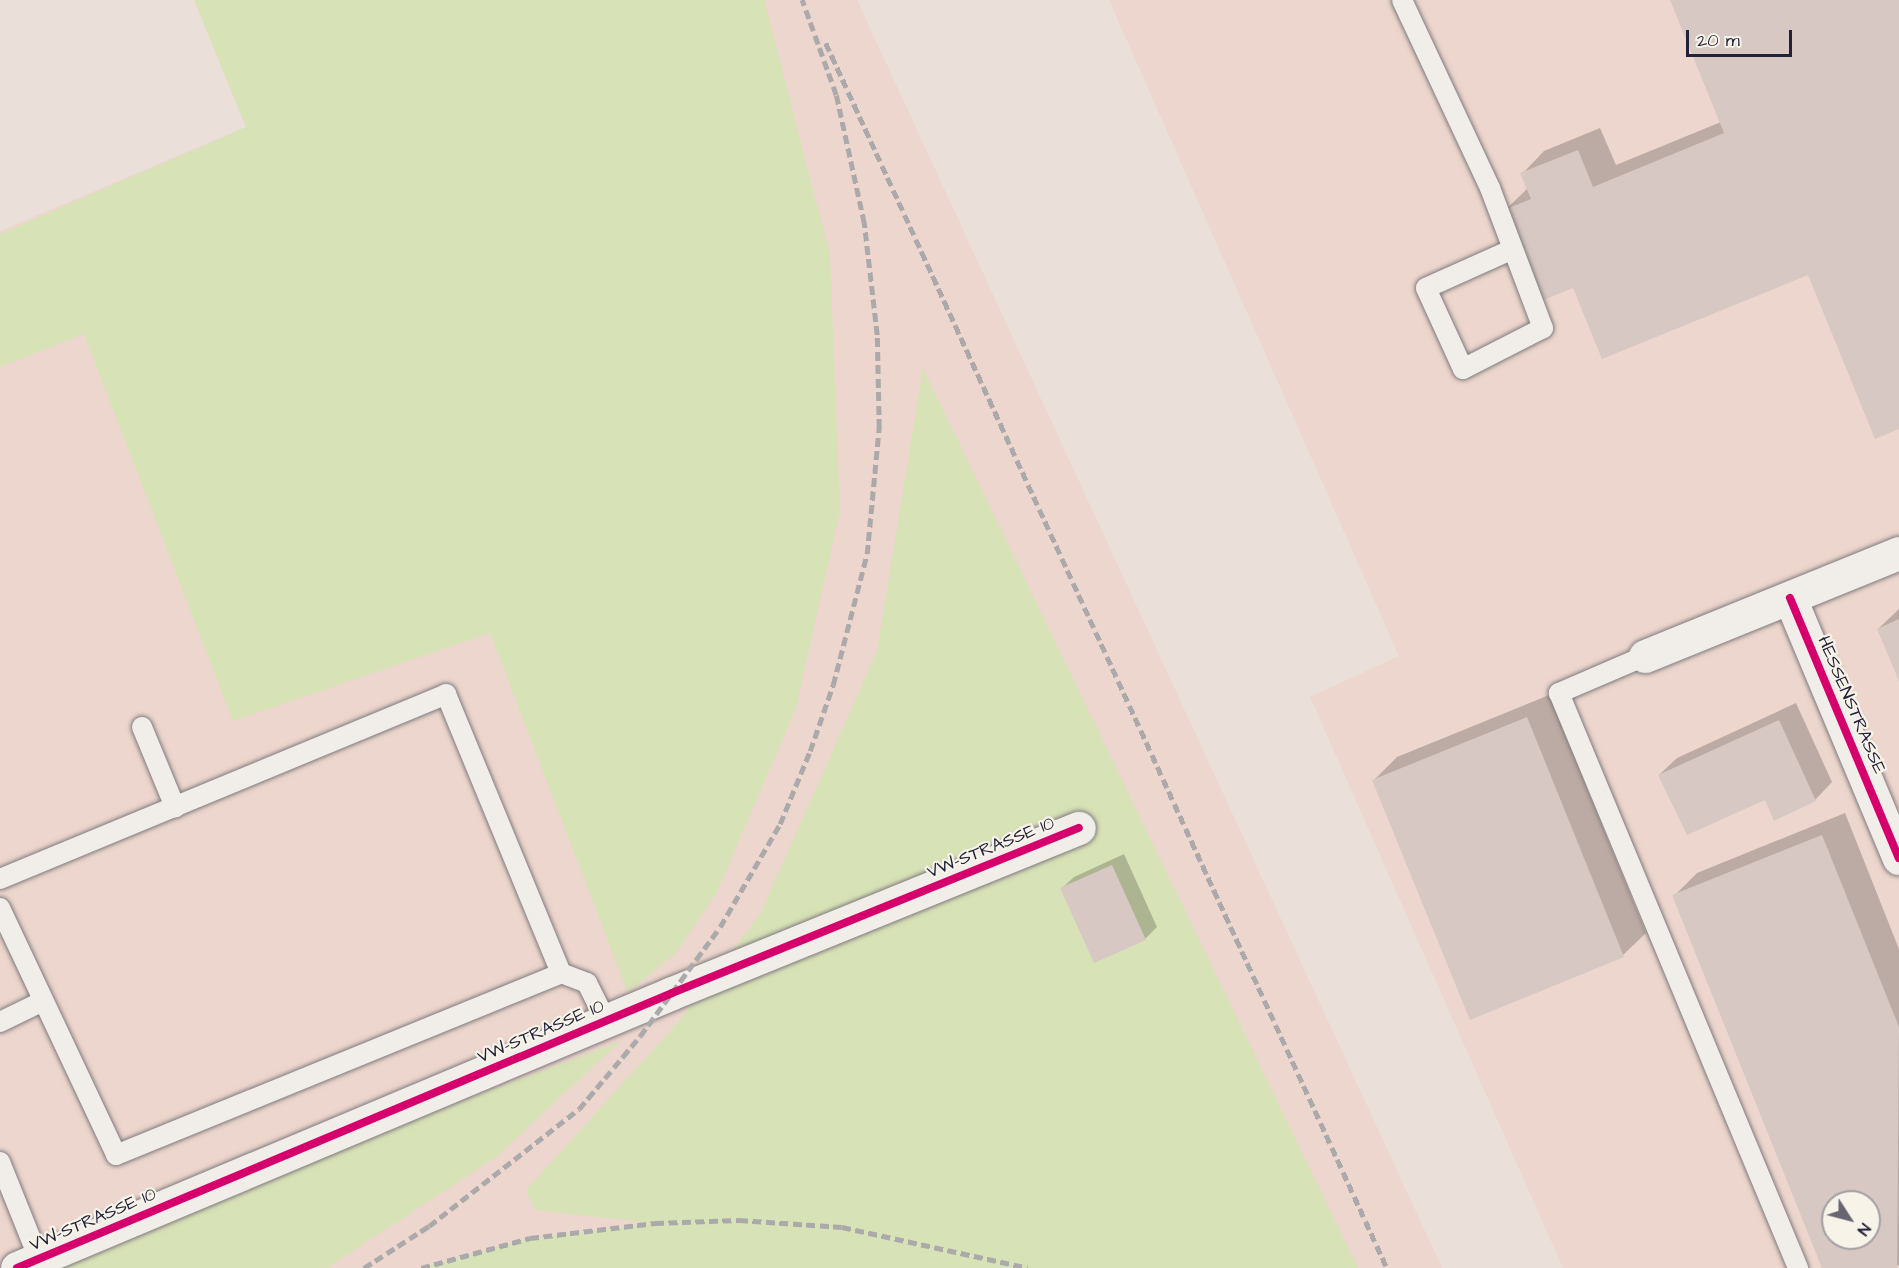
<!DOCTYPE html>
<html>
<head>
<meta charset="utf-8">
<style>
	body { margin:0 }
	#map { position:relative; width:1899px; height:1268px; overflow:hidden; background:#eadfd9; font-family:"Architects Daughter",sans-serif }
	div>[style] { position:absolute }
	.built>* { inset:0; background:#ecd6cd }
	.green>* { inset:0; background:#d8e2b7 }
	.shadow>* { inset:0; background:#0003 }
	.building>* { inset:0; background:#d7c8c3 }
	.roads { filter:drop-shadow(0 0 2px #807b7e) drop-shadow(0 0 2px #807b7e) }
	.lane>* { height:20px; margin:-10px; padding:0 10px; transform-origin:10px; border-radius:10px; background:#f1eeea }
	.street>* { height:33px; margin:-16.5px; padding:0 16.5px; transform-origin:16.5px; border-radius:16.5px; background:#f1eeea }
	.rail>* { height:4.5px; margin-top:-2.25px; transform-origin:0; background:repeating-linear-gradient(90deg,#aca9aa 0 9px,transparent 0 13.5px) }
	.cycleway>* { height:8px; margin:-4px; padding:0 4px; transform-origin:4px; border-radius:4px; background:#d6006c }
	span { translate:-50% -50%; white-space:nowrap; text-align:center; line-height:1.15; -webkit-text-stroke:4.5px #f7f3e8; paint-order:stroke }
	.street-label { font-size:18px; color:#22223b }
	.north { position:absolute; left:1821px; top:1190px; width:60px; height:60px; box-sizing:border-box; background:#f7f3e8; border:2px solid #a29fa3; border-radius:50%; rotate:126deg; font-size:16px; font-weight:700; line-height:24px; text-align:center; color:#22223b }
	.north::after { content:''; display:block; margin:auto; width:21px; height:27px; background:#686472; clip-path:polygon(50% 0,100% 100%,50% 72%,0 100%) }
	.scale { position:absolute; left:1686px; top:30px; width:106px; height:27px; box-sizing:border-box; border:3px solid #22223b; border-top:0; padding-left:8px; font-size:18px; line-height:21px; white-space:nowrap; color:#22223b; -webkit-text-stroke:4px #f7f3e8; paint-order:stroke }
</style>
</head>
<body>
<div id="map">
	<div class="built">
		<i style="clip-path:polygon(194px 0,857px 0,1442px 1268px,0 1268px,0 231px,246px 127px)"></i>
		<i style="clip-path:polygon(evenodd,1109px 0,1899px 0,1899px 1268px,1563px 1268px,1310px 697px,1399px 656px,1109px 0,1833px 1202px,1869px 1202px,1869px 1238px,1833px 1238px,1833px 1202px)"></i>
	</div>
	<div class="green">
		<i style="clip-path:polygon(194px 0,764px 0,830px 255px,840px 511px,796px 708px,717px 892px,677px 952px,628px 993px,490px 633px,233px 721px,84px 334px,0 367px,0 234px,246px 127px)"></i>
		<i style="clip-path:polygon(923px 368px,1358px 1268px,421px 1268px,530px 1238px,652px 1223px,535px 1210px,526px 1190px,680px 1020px,760px 914px,877px 651px)"></i>
		<i style="clip-path:polygon(621px 1041px,496px 1157px,327px 1268px,17px 1268px)"></i>
	</div>
	<div class="shadow">
		<i style="clip-path:polygon(1671px 0,1899px 0,1899px 428px,1809px 273px,1505px 210px,1528px 188px,1522px 174px,1544px 151px,1600px 128px,1616px 165px,1721px 122px)"></i>
		<i style="clip-path:polygon(1899px 609px,1899px 677px,1878px 629px)"></i>
		<i style="clip-path:polygon(1549px 695px,1646px 933px,1623px 955px,1471px 1018px,1374px 780px,1397px 757px)"></i>
		<i style="clip-path:polygon(1796px 703px,1832px 782px,1815px 800px,1766px 798px,1659px 775px,1677px 758px)"></i>
		<i style="clip-path:polygon(evenodd,1845px 813px,1899px 949px,1899px 1265px,1893px 1268px,1824px 1268px,1674px 896px,1697px 873px,1845px 813px,1833px 1202px,1869px 1202px,1869px 1238px,1833px 1238px,1833px 1202px)"></i>
		<i style="clip-path:polygon(1124px 854px,1157px 927px,1145px 939px,1062px 888px,1074px 877px)"></i>
	</div>
	<div class="building">
		<i style="clip-path:polygon(1670px 0,1899px 0,1899px 429px,1875px 439px,1808px 275px,1602px 359px,1573px 288px,1541px 301px,1504px 210px,1531px 199px,1520px 173px,1578px 150px,1593px 187px,1724px 133px)"></i>
		<i style="clip-path:polygon(1899px 619px,1899px 681px,1877px 629px)"></i>
		<i style="clip-path:polygon(1527px 717px,1624px 957px,1470px 1020px,1372px 780px)"></i>
		<i style="clip-path:polygon(1779px 720px,1816px 801px,1774px 821px,1765px 800px,1687px 835px,1658px 775px)"></i>
		<i style="clip-path:polygon(evenodd,1822px 835px,1899px 1027px,1897px 1268px,1822px 1268px,1672px 895px,1822px 835px,1833px 1202px,1869px 1202px,1869px 1238px,1833px 1238px,1833px 1202px)"></i>
		<i style="clip-path:polygon(1112px 865px,1146px 940px,1094px 963px,1060px 888px)"></i>
	</div>
	<div class="roads">
		<div class="lane">
			<i style="left:1402px;top:0;width:208px;rotate:64.9deg"></i>
			<i style="left:1490px;top:188px;width:150px;rotate:69.3deg"></i>
			<i style="left:1543px;top:328px;width:90px;rotate:152.9deg"></i>
			<i style="left:1463px;top:369px;width:89px;rotate:-114.6deg"></i>
			<i style="left:1426px;top:288px;width:95px;rotate:-24.1deg"></i>
			<i style="left:1645px;top:656px;width:94px;rotate:156.7deg"></i>
			<i style="left:1559px;top:693px;width:623px;rotate:67.43deg"></i>
			<i style="left:142px;top:727px;width:87px;rotate:67.6deg"></i>
			<i style="left:0;top:879px;width:483px;rotate:-22.5deg"></i>
			<i style="left:446px;top:694px;width:302px;rotate:67.6deg"></i>
			<i style="left:0;top:908px;width:273px;rotate:64.8deg"></i>
			<i style="left:116px;top:1155px;width:481px;rotate:-22.2deg"></i>
			<i style="left:561px;top:973px;width:28px;rotate:21deg"></i>
			<i style="left:587px;top:983px;width:42px;rotate:63.4deg"></i>
			<i style="left:0;top:1022px;width:48px;rotate:-26deg"></i>
			<i style="left:0;top:1162px;width:105px;rotate:68.1deg"></i>
		</div>
		<div class="street">
			<i style="left:1790px;top:598px;width:282px;rotate:67.3deg"></i>
			<i style="left:1645px;top:656px;width:274px;rotate:-22.1deg"></i>
			<i style="left:17px;top:1268px;width:710px;rotate:-22.77deg"></i>
			<i style="left:672px;top:993px;width:439px;rotate:-22.1deg"></i>
		</div>
	</div>
	<div class="rail">
		<i style="left:826px;top:43px;width:1347px;rotate:65.39deg"></i>
		<i style="left:364px;top:1268px;width:77px;rotate:-32.9deg"></i>
		<i style="left:429px;top:1226px;width:190px;rotate:-38deg"></i>
		<i style="left:579px;top:1109px;width:95px;rotate:-50.1deg"></i>
		<i style="left:640px;top:1036px;width:135px;rotate:-53.7deg"></i>
		<i style="left:720px;top:927px;width:119px;rotate:-59.8deg"></i>
		<i style="left:780px;top:824px;width:79px;rotate:-67.7deg"></i>
		<i style="left:810px;top:751px;width:70px;rotate:-70.8deg"></i>
		<i style="left:833px;top:685px;width:135px;rotate:-75.5deg"></i>
		<i style="left:867px;top:554px;width:127px;rotate:-84.6deg"></i>
		<i style="left:879px;top:428px;width:93px;rotate:-91.2deg"></i>
		<i style="left:877px;top:335px;width:113px;rotate:-96.6deg"></i>
		<i style="left:864px;top:223px;width:131px;rotate:-102.3deg"></i>
		<i style="left:836px;top:95px;width:101px;rotate:-109.7deg"></i>
		<i style="left:421px;top:1268px;width:113px;rotate:-15.4deg"></i>
		<i style="left:530px;top:1238px;width:126px;rotate:-6.8deg"></i>
		<i style="left:655px;top:1223px;width:84px;rotate:-2deg"></i>
		<i style="left:739px;top:1220px;width:103px;rotate:3.9deg"></i>
		<i style="left:842px;top:1227px;width:190px;rotate:12.4deg"></i>
	</div>
	<div class="cycleway">
		<i style="left:1790px;top:598px;width:282px;rotate:67.3deg"></i>
		<i style="left:17px;top:1268px;width:710px;rotate:-22.77deg"></i>
		<i style="left:672px;top:993px;width:439px;rotate:-22.1deg"></i>
	</div>
	<div class="street-label">
		<span style="left:1851px;top:705px;rotate:67deg">HESSENSTRASSE</span>
		<span style="left:991px;top:848px;rotate:-22deg">VW-STRASSE 10</span>
		<span style="left:541px;top:1032px;rotate:-23deg">VW-STRASSE 10</span>
		<span style="left:93px;top:1220px;rotate:-23deg">VW-STRASSE 10</span>
	</div>
	<div class="north">N</div>
	<div class="scale">20 m</div>
</div>
</body>
</html>
